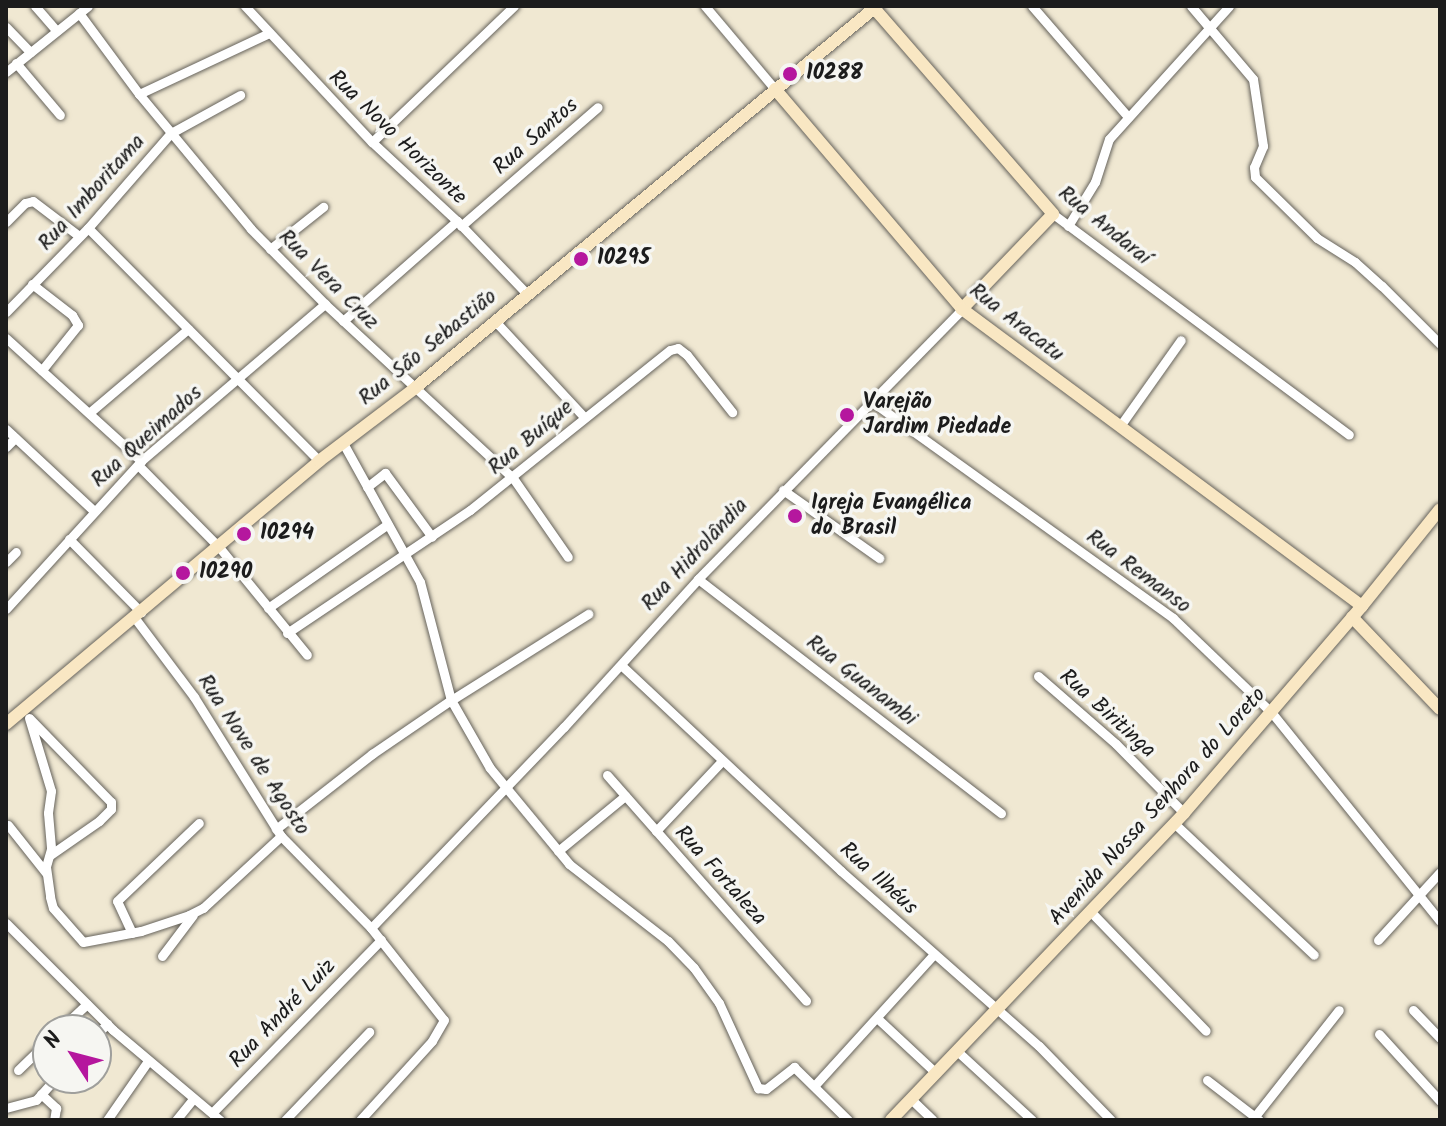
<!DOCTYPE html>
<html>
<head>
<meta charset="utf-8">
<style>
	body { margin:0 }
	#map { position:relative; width:1446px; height:1126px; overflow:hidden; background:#f0e8d2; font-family:Kalam,sans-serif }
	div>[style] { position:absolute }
	.roads { filter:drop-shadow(0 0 2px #66635c) drop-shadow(0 0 2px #66635c) }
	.street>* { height:9px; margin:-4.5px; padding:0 4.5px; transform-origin:4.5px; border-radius:4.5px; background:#fff }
	.secondary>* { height:12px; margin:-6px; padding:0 6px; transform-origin:6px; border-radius:6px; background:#f9e7c3 }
	.dots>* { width:22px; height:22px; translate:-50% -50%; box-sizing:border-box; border:4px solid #f6f6f2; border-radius:50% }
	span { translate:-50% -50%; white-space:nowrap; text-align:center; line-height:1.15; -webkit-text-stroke:7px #f6f6f2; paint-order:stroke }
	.poi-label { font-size:22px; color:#1c1c1c; font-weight:700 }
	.left { translate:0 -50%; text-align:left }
	.street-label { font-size:22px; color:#1c1c1c }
	.frame { position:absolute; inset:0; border:8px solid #1c1c1c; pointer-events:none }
	.north { position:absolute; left:32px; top:1014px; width:80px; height:80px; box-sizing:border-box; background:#f6f6f2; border:2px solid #9f9f9c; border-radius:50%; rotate:306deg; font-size:22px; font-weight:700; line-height:32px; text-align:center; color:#1c1c1c }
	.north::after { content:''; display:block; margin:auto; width:28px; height:36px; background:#b5179e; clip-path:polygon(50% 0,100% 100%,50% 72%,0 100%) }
</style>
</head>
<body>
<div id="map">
	<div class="roads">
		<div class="street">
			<i style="left:35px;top:6px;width:33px;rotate:49deg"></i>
			<i style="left:245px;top:6px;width:186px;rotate:47deg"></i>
			<i style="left:372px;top:142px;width:116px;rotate:42.9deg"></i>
			<i style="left:457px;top:221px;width:100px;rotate:46.2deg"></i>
			<i style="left:705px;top:6px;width:109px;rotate:49.9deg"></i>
			<i style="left:1032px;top:6px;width:147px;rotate:49.1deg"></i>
			<i style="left:1191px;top:6px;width:96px;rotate:49.7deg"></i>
			<i style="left:1253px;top:79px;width:68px;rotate:81.5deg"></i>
			<i style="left:1263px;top:146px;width:23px;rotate:113deg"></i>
			<i style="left:1254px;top:167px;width:10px;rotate:84deg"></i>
			<i style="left:1255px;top:177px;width:87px;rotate:44.5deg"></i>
			<i style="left:1317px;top:238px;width:45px;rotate:32.3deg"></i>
			<i style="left:1355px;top:262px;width:36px;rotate:42deg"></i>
			<i style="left:1382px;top:286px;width:82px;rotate:45deg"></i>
			<i style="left:79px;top:13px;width:101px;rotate:53.5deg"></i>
			<i style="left:139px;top:94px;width:175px;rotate:50.3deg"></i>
			<i style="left:251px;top:229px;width:105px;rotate:45.4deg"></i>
			<i style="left:325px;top:304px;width:256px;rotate:42.8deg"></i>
			<i style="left:513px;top:478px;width:96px;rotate:55.2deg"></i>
			<i style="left:6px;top:27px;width:35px;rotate:46deg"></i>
			<i style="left:16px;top:63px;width:68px;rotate:49.8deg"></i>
			<i style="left:6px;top:72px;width:105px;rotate:-38.8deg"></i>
			<i style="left:139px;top:94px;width:144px;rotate:-25.1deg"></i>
			<i style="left:372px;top:142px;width:197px;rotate:-43.8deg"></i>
			<i style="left:1053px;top:214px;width:369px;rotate:36.7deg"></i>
			<i style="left:6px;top:222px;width:27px;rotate:-45deg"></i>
			<i style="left:25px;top:203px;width:8px;rotate:-14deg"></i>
			<i style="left:33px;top:201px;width:58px;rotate:37.3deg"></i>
			<i style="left:461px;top:226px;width:181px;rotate:-41deg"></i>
			<i style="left:1068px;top:226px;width:52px;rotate:-58.5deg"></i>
			<i style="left:1095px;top:182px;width:45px;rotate:-72deg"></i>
			<i style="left:1109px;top:139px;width:179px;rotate:-47.9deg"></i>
			<i style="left:88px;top:228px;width:328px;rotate:45.2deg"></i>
			<i style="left:270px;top:249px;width:68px;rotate:-38.4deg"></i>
			<i style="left:32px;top:284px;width:51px;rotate:37.8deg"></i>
			<i style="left:72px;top:315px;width:12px;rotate:59deg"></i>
			<i style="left:78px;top:325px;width:58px;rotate:128.7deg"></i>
			<i style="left:6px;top:312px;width:117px;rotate:-45.7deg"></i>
			<i style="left:88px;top:228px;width:126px;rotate:-48.9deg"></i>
			<i style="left:171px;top:133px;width:79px;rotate:-28.8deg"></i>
			<i style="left:494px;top:320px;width:132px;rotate:47.1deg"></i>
			<i style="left:343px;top:321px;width:152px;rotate:-41.3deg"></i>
			<i style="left:6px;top:338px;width:183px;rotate:42.3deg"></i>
			<i style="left:871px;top:401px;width:372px;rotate:35.7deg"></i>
			<i style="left:1173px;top:618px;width:137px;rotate:43.8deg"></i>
			<i style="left:1272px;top:713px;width:267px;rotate:51.1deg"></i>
			<i style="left:89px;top:413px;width:130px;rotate:-40.3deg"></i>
			<i style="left:1120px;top:426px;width:105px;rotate:-54.7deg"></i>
			<i style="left:6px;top:429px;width:119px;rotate:43deg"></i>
			<i style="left:343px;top:443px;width:159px;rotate:61deg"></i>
			<i style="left:420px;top:582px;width:122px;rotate:75.3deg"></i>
			<i style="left:451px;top:700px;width:78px;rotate:60.2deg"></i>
			<i style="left:490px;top:768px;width:124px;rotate:50.5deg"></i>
			<i style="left:569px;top:864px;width:125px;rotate:37.9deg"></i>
			<i style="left:668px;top:941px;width:37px;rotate:46deg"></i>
			<i style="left:694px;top:968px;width:43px;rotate:54.5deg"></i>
			<i style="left:719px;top:1003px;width:94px;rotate:65.4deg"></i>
			<i style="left:758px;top:1088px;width:8px;rotate:7deg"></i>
			<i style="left:766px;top:1089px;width:36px;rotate:-38deg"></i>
			<i style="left:794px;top:1067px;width:76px;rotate:44.5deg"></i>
			<i style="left:6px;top:447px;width:13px;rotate:-45deg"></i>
			<i style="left:138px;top:465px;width:115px;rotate:45.4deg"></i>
			<i style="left:219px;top:547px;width:139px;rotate:50.8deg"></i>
			<i style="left:367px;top:487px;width:23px;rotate:-38deg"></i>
			<i style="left:385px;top:473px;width:79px;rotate:53.7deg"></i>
			<i style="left:783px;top:490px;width:118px;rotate:35.3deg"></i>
			<i style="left:69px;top:539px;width:103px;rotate:45.4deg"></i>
			<i style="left:6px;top:562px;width:14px;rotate:-45deg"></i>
			<i style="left:698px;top:579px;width:383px;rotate:37.7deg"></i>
			<i style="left:268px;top:608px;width:146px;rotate:-35deg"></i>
			<i style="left:6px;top:609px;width:200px;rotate:-47.6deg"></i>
			<i style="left:141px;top:461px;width:242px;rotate:-40.5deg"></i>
			<i style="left:134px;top:617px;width:100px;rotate:53.1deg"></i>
			<i style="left:194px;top:697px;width:164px;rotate:58deg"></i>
			<i style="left:281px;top:836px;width:129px;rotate:45.6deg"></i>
			<i style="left:371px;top:928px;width:117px;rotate:51.6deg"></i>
			<i style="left:444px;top:1020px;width:24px;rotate:120deg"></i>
			<i style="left:432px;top:1041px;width:107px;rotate:132.3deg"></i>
			<i style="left:287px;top:633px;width:220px;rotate:-33.9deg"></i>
			<i style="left:470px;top:510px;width:256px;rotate:-38.7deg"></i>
			<i style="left:670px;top:350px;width:8px;rotate:-14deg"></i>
			<i style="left:678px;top:348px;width:11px;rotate:38deg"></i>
			<i style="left:687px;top:355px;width:73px;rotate:51.7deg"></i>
			<i style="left:621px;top:665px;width:301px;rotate:43.1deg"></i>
			<i style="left:841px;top:871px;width:264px;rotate:41.5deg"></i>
			<i style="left:1039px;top:1046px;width:103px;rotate:45.8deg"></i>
			<i style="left:1038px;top:676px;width:103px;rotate:41.1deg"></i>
			<i style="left:1116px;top:744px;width:97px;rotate:45.4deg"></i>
			<i style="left:453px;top:699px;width:160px;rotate:-32.2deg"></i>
			<i style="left:29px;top:718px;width:76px;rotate:73.2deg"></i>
			<i style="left:51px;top:791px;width:22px;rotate:98deg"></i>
			<i style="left:48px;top:813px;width:36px;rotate:85deg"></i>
			<i style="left:51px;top:849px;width:19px;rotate:106deg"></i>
			<i style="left:46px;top:867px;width:30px;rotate:82deg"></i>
			<i style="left:50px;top:897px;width:11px;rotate:75deg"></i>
			<i style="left:53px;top:908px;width:45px;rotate:48.6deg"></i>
			<i style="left:83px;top:942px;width:59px;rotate:-10.7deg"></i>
			<i style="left:141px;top:931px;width:51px;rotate:-18.4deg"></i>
			<i style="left:189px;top:915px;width:16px;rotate:-27deg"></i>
			<i style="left:203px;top:908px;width:106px;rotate:-42.7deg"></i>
			<i style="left:30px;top:719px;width:116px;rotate:45.7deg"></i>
			<i style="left:111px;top:802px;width:7px;rotate:90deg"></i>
			<i style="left:111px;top:809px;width:17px;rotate:135deg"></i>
			<i style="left:99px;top:821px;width:60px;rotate:145.2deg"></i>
			<i style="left:607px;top:775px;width:301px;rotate:48.6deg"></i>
			<i style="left:1174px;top:823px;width:192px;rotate:43.3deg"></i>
			<i style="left:8px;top:825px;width:61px;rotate:51.6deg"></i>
			<i style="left:276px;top:829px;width:122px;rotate:-38deg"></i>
			<i style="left:372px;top:754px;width:96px;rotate:-34.4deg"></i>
			<i style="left:656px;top:831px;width:96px;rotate:-46.7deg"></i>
			<i style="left:558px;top:851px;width:87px;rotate:-39.4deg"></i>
			<i style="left:1091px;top:912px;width:165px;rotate:46deg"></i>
			<i style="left:6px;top:923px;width:151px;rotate:45deg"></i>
			<i style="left:113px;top:1030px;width:140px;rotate:40.1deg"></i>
			<i style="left:371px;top:928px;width:279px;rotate:-46.2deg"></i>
			<i style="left:564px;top:727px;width:200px;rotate:-47.8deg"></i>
			<i style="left:698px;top:579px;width:378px;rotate:-45.6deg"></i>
			<i style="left:132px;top:933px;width:35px;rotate:-115deg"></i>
			<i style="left:117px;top:901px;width:113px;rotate:-43.6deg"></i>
			<i style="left:1378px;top:940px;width:92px;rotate:-47.6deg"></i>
			<i style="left:162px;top:956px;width:51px;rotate:-52.9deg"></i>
			<i style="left:1413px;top:1010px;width:39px;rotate:46deg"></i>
			<i style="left:877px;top:1018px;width:81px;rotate:43deg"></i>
			<i style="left:59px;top:1030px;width:38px;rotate:-43deg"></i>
			<i style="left:1379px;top:1034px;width:91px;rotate:47.7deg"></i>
			<i style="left:96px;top:1035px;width:16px;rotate:-45deg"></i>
			<i style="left:957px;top:1051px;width:102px;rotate:42.6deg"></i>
			<i style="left:18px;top:1070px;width:42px;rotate:-44deg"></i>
			<i style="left:1207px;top:1080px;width:66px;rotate:37.6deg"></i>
			<i style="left:815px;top:1085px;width:177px;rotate:-47.7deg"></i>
			<i style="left:41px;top:1094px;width:21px;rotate:43deg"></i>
			<i style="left:56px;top:1108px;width:12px;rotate:99deg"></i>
			<i style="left:911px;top:1099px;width:30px;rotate:44deg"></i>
			<i style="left:6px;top:1108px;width:31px;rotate:-15deg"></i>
			<i style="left:36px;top:1100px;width:30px;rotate:-48deg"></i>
			<i style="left:212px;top:1113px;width:242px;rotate:-45.7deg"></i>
			<i style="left:107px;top:1120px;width:72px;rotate:-55.2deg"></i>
			<i style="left:176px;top:1120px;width:27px;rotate:-51deg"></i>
			<i style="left:285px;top:1120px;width:122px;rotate:-46.3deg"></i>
			<i style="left:1252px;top:1120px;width:140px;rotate:-51.7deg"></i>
		</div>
		<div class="secondary">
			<i style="left:874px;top:8px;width:273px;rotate:49deg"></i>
			<i style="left:1053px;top:214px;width:132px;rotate:133.8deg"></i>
			<i style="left:775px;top:89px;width:289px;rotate:49.6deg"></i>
			<i style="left:962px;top:309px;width:498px;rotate:36.6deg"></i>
			<i style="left:1352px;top:617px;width:127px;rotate:46.3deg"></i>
			<i style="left:6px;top:724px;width:409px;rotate:-40deg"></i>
			<i style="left:319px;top:461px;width:121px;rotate:-37.2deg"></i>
			<i style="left:415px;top:388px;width:599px;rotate:-39.59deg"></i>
			<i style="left:891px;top:1120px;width:424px;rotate:-46.3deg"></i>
			<i style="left:1184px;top:813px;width:273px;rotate:-49.3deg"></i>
			<i style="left:1362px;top:606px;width:124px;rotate:-51.2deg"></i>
		</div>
	</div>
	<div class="dots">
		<i style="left:790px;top:74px;background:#b5179e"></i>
		<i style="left:581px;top:259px;background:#b5179e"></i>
		<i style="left:847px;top:415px;background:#b5179e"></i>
		<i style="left:795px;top:516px;background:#b5179e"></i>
		<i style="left:244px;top:534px;background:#b5179e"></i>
		<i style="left:183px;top:573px;background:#b5179e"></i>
	</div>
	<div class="poi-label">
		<span class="left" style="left:806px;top:74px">10288</span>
		<span class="left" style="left:597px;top:259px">10295</span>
		<span class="left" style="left:863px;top:415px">Varejão<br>Jardim Piedade</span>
		<span class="left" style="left:811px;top:516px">Igreja Evangélica<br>do Brasil</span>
		<span class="left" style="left:260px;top:534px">10294</span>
		<span class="left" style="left:199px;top:573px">10290</span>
	</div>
	<div class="street-label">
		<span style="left:536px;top:137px;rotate:-41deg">Rua Santos</span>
		<span style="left:397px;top:138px;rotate:44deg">Rua Novo Horizonte</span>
		<span style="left:92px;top:193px;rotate:-48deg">Rua Imboritama</span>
		<span style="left:1104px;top:226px;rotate:39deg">Rua Andaraí</span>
		<span style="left:328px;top:280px;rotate:45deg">Rua Vera Cruz</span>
		<span style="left:1016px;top:323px;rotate:38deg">Rua Aracatu</span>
		<span style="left:428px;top:348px;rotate:-39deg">Rua São Sebastião</span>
		<span style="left:147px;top:437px;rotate:-42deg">Rua Queimados</span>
		<span style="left:531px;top:438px;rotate:-40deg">Rua Buíque</span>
		<span style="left:695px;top:555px;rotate:-47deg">Rua Hidrolândia</span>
		<span style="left:1138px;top:572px;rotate:37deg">Rua Remanso</span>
		<span style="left:861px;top:681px;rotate:38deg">Rua Guanambi</span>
		<span style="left:1107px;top:714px;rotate:42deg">Rua Biritinga</span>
		<span style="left:253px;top:755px;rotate:57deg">Rua Nove de Agosto</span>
		<span style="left:1158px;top:807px;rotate:-48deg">Avenida Nossa Senhora do Loreto</span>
		<span style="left:720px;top:876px;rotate:48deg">Rua Fortaleza</span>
		<span style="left:878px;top:879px;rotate:42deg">Rua Ilhéus</span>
		<span style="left:283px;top:1014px;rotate:-46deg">Rua André Luiz</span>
	</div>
	<div class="frame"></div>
	<div class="north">N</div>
</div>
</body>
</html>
